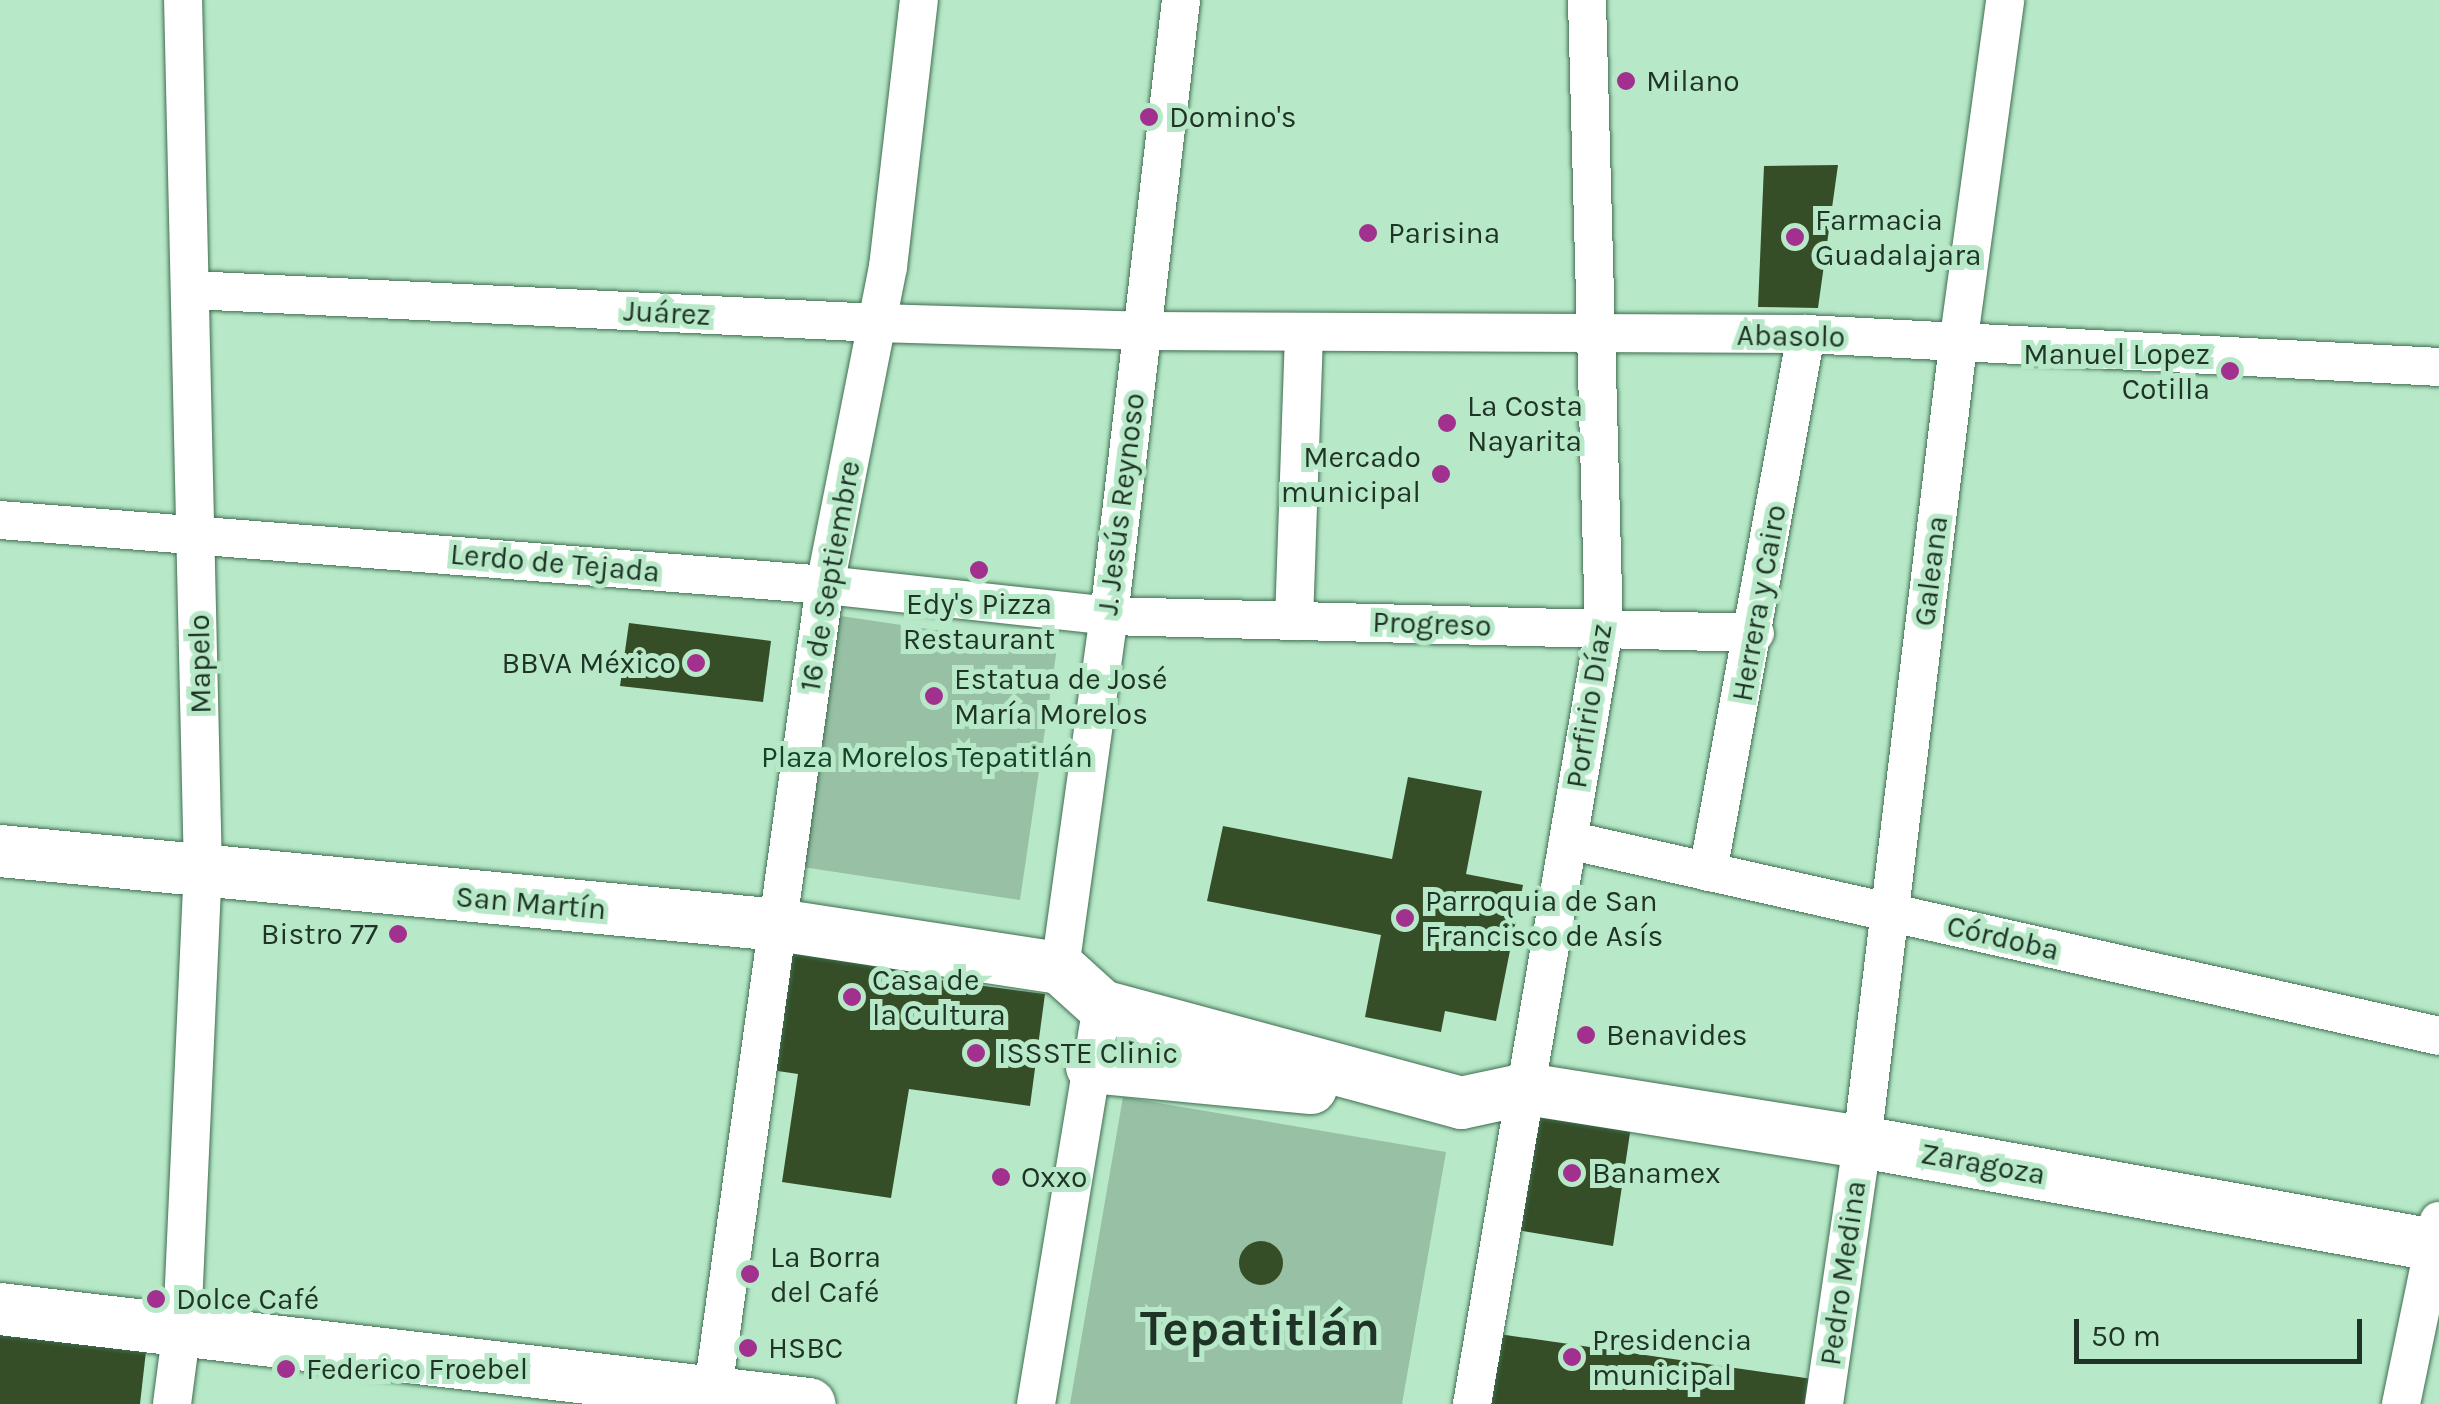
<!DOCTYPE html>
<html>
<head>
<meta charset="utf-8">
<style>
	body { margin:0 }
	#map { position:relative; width:2439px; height:1404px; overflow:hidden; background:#b7e9c8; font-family:Karla,sans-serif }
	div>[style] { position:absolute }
	.green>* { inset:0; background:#97c0a4 }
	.building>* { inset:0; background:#354e27 }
	.round { border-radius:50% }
	.roads { filter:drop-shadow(0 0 2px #3f6e51) drop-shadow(0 0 2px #3f6e51) }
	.street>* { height:38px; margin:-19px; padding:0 19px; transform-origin:19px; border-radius:19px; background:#fff }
	.secondary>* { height:52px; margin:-26px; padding:0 26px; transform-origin:26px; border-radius:26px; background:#fff }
	.dots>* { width:28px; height:28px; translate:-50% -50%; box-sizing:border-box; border:5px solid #b7e9c8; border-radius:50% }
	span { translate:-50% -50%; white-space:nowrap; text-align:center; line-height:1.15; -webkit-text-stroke:10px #b7e9c8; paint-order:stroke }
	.poi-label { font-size:30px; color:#1f3326 }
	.left { translate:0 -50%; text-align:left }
	.right { translate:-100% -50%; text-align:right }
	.street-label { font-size:30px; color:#1f3326 }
	.park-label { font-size:30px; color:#144429 }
	.town-label { font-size:50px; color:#1f3326; font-weight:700 }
	.scale { position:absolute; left:2074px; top:1319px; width:288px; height:45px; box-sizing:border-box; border:5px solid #1f3326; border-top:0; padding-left:12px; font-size:30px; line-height:35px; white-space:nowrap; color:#1f3326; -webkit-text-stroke:8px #b7e9c8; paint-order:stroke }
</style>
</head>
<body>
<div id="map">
	<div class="green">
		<i style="clip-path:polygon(834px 615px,1057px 648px,1020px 900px,796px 866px)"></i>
		<i style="clip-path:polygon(1123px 1097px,1446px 1152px,1402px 1404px,1070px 1404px)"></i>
	</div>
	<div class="building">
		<i style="clip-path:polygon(1838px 165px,1818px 308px,1758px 307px,1764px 166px)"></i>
		<i style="clip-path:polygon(629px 623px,771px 641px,763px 702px,620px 686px)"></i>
		<i style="clip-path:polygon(1408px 777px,1482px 791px,1466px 874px,1523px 885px,1496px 1021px,1445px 1011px,1441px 1032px,1365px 1017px,1381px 935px,1207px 901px,1223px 826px,1392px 859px)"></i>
		<i style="clip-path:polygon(791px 937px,927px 957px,924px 978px,1045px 994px,1030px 1106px,909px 1089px,891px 1198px,782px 1182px,798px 1074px,771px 1070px)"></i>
		<i style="clip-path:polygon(1633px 1113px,1613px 1246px,1511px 1229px,1530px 1117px)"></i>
		<i class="round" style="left:1239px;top:1241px;width:44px;height:44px"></i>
		<i style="clip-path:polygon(0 1331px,146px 1351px,140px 1404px,0 1404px)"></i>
		<i style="clip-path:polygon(1492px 1333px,1819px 1380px,1816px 1404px,1480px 1404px)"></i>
	</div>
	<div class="roads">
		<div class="street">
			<i style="left:191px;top:290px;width:687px;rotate:2.75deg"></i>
			<i style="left:877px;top:323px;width:265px;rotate:1.7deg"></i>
			<i style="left:1142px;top:331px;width:664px;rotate:0.26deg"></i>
			<i style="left:1806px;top:334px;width:634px;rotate:2.98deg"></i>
			<i style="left:0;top:520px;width:828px;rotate:4.5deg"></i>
			<i style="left:825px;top:585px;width:286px;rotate:6.2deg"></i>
			<i style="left:1109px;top:616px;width:646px;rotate:1.51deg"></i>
			<i style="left:1294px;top:621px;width:289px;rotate:-88deg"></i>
			<i style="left:1568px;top:840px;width:893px;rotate:12.68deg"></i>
			<i style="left:1708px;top:872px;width:547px;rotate:-79.68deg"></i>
			<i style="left:1060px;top:968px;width:355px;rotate:-82.1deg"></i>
			<i style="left:1109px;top:616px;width:620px;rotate:-83.33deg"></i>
			<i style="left:172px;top:1404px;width:77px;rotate:-82.5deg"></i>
			<i style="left:182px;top:1328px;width:456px;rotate:-87.4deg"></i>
			<i style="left:203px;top:872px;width:872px;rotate:-91.31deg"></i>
			<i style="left:711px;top:1404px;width:827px;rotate:-82.08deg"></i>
			<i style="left:825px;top:585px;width:324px;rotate:-78.8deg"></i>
			<i style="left:888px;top:267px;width:269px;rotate:-83.4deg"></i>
			<i style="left:1036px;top:1404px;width:403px;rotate:-80.6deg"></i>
			<i style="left:1472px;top:1404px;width:786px;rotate:-80.33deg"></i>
			<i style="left:1604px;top:629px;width:629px;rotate:-91.55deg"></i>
			<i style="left:1824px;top:1404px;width:265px;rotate:-81.7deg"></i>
			<i style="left:1862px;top:1142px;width:803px;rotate:-83.13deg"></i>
			<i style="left:1958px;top:345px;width:348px;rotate:-82.2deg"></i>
			<i style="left:2401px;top:1404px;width:187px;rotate:-78.3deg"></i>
		</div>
		<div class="secondary">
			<i style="left:0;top:851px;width:782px;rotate:5.43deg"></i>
			<i style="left:778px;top:925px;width:285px;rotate:8.7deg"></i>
			<i style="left:1060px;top:968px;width:57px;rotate:42.1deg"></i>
			<i style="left:1102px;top:1006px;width:372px;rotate:15.1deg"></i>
			<i style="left:1461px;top:1103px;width:66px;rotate:-12.2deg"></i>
			<i style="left:1526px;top:1089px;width:340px;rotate:9deg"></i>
			<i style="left:1862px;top:1142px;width:586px;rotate:10.22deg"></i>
			<i style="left:1092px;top:1067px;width:220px;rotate:5.5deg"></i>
			<i style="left:0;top:1309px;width:815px;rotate:6.7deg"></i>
		</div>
	</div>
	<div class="dots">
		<i style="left:1626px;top:81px;background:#a1308e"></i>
		<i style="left:1149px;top:117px;background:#a1308e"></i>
		<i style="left:1368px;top:233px;background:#a1308e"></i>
		<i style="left:1795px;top:237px;background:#a1308e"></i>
		<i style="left:2230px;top:371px;background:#a1308e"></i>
		<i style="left:1447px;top:423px;background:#a1308e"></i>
		<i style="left:1441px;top:474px;background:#a1308e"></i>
		<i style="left:979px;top:570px;background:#a1308e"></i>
		<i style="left:696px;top:663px;background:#a1308e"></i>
		<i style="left:934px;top:696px;background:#a1308e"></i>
		<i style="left:1405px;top:918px;background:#a1308e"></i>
		<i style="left:398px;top:934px;background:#a1308e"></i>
		<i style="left:852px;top:997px;background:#a1308e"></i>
		<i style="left:1586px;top:1035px;background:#a1308e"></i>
		<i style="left:976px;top:1053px;background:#a1308e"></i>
		<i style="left:1572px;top:1173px;background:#a1308e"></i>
		<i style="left:1001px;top:1177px;background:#a1308e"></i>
		<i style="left:750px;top:1274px;background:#a1308e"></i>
		<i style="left:156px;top:1299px;background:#a1308e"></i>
		<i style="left:748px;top:1348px;background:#a1308e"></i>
		<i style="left:1572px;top:1357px;background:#a1308e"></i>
		<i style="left:286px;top:1369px;background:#a1308e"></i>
	</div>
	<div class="poi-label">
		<span class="left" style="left:1646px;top:81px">Milano</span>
		<span class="left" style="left:1169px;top:117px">Domino's</span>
		<span class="left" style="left:1815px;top:237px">Farmacia<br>Guadalajara</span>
		<span class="left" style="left:1388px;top:233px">Parisina</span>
		<span class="right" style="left:2210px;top:371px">Manuel Lopez<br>Cotilla</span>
		<span class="left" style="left:1467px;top:423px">La Costa<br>Nayarita</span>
		<span class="right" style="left:1421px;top:474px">Mercado<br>municipal</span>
		<span style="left:979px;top:621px">Edy's Pizza<br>Restaurant</span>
		<span class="right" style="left:676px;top:663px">BBVA México</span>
		<span class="left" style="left:954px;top:696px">Estatua de José<br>María Morelos</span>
		<span class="left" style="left:1425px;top:918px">Parroquia de San<br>Francisco de Asís</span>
		<span class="right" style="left:378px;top:934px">Bistro 77</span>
		<span class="left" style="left:872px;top:997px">Casa de<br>la Cultura</span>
		<span class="left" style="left:1606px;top:1035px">Benavides</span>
		<span class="left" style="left:998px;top:1053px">ISSSTE Clinic</span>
		<span class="left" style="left:1592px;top:1173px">Banamex</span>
		<span class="left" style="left:1021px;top:1177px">Oxxo</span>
		<span class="left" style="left:770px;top:1274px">La Borra<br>del Café</span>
		<span class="left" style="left:176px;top:1299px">Dolce Café</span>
		<span class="left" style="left:1592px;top:1357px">Presidencia<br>municipal</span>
		<span class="left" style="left:768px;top:1348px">HSBC</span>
		<span class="left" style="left:306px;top:1369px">Federico Froebel</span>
	</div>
	<div class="street-label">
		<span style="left:667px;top:313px;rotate:3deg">Juárez</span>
		<span style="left:1791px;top:336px;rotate:1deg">Abasolo</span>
		<span style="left:1121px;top:504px;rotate:-83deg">J. Jesús Reynoso</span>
		<span style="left:555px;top:563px;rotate:5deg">Lerdo de Tejada</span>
		<span style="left:1931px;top:571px;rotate:-83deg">Galeana</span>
		<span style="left:830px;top:576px;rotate:-80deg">16 de Septiembre</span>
		<span style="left:1759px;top:603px;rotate:-80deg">Herrera y Cairo</span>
		<span style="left:1432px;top:624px;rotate:2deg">Progreso</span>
		<span style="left:200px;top:664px;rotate:-91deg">Mapelo</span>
		<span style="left:1589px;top:706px;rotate:-81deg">Porfirio Díaz</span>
		<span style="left:531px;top:903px;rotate:5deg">San Martín</span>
		<span style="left:2003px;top:938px;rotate:13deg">Córdoba</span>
		<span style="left:1983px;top:1164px;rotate:10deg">Zaragoza</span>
		<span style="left:1843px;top:1273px;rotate:-82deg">Pedro Medina</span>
	</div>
	<div class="park-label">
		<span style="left:927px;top:757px">Plaza Morelos Tepatitlán</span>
	</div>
	<div class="town-label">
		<span style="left:1260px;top:1329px">Tepatitlán</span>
	</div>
	<div class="scale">50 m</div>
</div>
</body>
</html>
